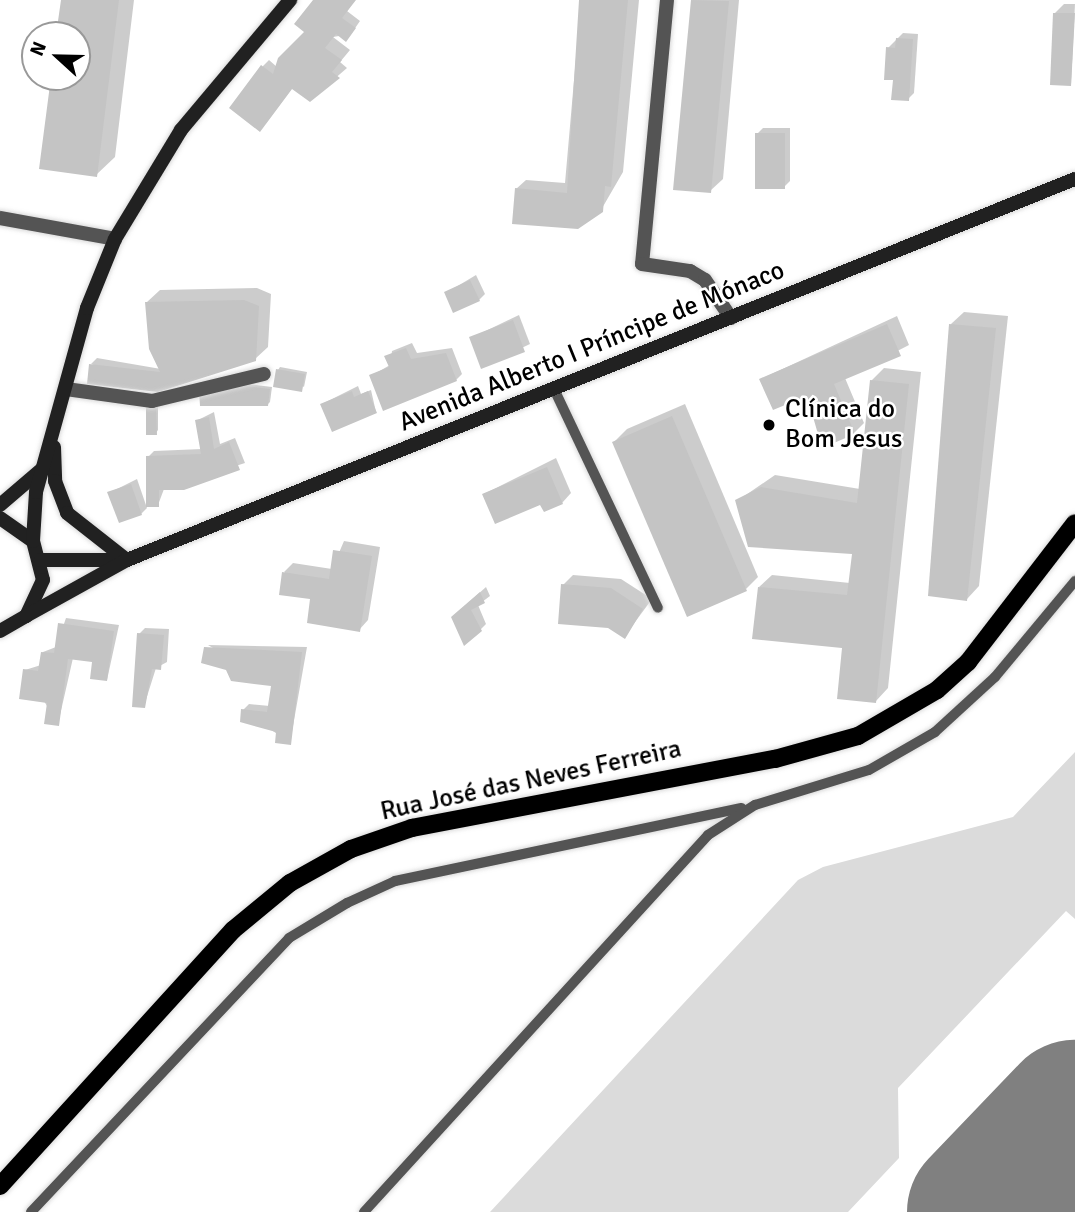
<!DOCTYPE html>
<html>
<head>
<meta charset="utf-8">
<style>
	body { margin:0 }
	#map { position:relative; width:1075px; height:1212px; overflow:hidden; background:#fff; font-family:Signika,sans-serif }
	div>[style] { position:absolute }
	.green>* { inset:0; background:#dbdbdb }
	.shadow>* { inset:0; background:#0003 }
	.runway>* { height:154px; margin:-77px; padding:0 77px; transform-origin:77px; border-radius:77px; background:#808080 }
	.building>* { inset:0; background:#c4c4c4 }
	.roads { filter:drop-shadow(0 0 2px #dbdbdb) drop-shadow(0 0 2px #dbdbdb) }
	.service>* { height:10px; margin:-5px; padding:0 5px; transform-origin:5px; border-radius:5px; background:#545454 }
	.minor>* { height:14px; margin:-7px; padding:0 7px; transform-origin:7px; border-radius:7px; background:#545454 }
	.secondary>* { height:14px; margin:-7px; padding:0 7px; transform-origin:7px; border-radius:7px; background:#212121 }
	.primary>* { height:18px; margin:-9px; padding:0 9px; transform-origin:9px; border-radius:9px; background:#000 }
	.dots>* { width:19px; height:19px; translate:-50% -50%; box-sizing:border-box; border:4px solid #fff; border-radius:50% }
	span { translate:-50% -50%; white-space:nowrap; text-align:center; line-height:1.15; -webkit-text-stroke:5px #fff; paint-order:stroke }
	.street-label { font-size:26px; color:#000 }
	.poi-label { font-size:26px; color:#000 }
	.left { translate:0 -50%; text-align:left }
	.north { position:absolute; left:21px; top:21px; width:70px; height:70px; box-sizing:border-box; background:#fff; border:2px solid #999; border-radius:50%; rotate:292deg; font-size:19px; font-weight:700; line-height:28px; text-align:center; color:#000 }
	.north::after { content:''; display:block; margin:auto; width:24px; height:32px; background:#000; clip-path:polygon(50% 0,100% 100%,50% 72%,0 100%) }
</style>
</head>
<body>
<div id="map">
	<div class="green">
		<i style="clip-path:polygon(1075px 752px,1075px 919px,1066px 911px,898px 1088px,899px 1158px,848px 1212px,490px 1212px,798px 880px,823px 867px,1013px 817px)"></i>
	</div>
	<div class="shadow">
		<i style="clip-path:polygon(62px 0,134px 0,115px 157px,96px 175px,53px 77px,77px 77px,77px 35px,58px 35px)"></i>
		<i style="clip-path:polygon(315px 0,355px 0,347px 11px,360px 21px,351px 34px,333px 37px,350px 50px,340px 62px,347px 68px,310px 100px,293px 87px,266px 123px,263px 66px,269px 60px,277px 67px,307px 32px)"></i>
		<i style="clip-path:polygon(581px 0,639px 0,623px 172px,601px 210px,516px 189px,526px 180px,565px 183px)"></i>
		<i style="clip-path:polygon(693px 0,739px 0,723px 179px,710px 191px,675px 188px)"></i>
		<i style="clip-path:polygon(1064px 4px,1075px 4px,1071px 84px,1055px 13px)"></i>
		<i style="clip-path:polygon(903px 33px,918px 34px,914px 93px,908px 99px,894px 79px,888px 48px)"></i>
		<i style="clip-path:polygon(763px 128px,790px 128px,790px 181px,784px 187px,757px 134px)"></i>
		<i style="clip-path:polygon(476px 275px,485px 294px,479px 300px,446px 293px)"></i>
		<i style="clip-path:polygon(257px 288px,271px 294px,268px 347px,255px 359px,157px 390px,91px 364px,97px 358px,161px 369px,147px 302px,160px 290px)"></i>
		<i style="clip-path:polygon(964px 312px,1008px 316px,979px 586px,967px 599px,951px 324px)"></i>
		<i style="clip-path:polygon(519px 315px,530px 344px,482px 367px,471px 338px)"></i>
		<i style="clip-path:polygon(897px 316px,909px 345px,845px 378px,864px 423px,854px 433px,808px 393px,761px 379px)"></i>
		<i style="clip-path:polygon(412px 343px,417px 353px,452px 348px,462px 374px,456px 380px,371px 376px,390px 365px,392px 351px)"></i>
		<i style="clip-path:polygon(280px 367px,307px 372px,304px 387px,278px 370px)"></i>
		<i style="clip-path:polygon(884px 368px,921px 372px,888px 688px,876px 701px,844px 646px,759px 587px,772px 575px,850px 583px,854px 552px,737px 501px,775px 475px,860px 489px,871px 381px)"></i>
		<i style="clip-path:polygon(240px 383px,272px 387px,270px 402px,268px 404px)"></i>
		<i style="clip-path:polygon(358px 386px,361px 394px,371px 390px,376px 412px,322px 404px)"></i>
		<i style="clip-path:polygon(685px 404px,758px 577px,746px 589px,614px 442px,627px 429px)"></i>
		<i style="clip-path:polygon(158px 405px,158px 430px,156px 433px,150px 406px)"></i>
		<i style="clip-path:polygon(214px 412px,220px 444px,235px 438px,245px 463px,164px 489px,158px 505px,148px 457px,154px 451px,202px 449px,196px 421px)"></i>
		<i style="clip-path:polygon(556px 458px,571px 493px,562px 503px,484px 494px)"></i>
		<i style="clip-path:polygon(137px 479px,147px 508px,141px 514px,109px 493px)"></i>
		<i style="clip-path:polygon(344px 541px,380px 547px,368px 620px,359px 630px,284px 572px,293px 563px,332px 569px)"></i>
		<i style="clip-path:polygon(573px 575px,621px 579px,652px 599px,624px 637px,563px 585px)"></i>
		<i style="clip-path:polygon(486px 587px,490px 596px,478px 605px,486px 624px,480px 630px,459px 611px)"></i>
		<i style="clip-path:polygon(66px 618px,119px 625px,107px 680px,94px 661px,73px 658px,58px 724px,25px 670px,41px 665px,43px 652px,56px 647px)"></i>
		<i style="clip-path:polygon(145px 628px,169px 629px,167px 662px,156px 668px,144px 706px,139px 634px)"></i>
		<i style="clip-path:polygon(208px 645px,307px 647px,290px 743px,243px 710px,249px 704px,270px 706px,273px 684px)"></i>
	</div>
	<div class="runway">
		<i style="left:984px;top:1212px;width:132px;rotate:-46.2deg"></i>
	</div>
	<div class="building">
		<i style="clip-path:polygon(61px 0,119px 0,97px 177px,39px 169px,51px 77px,77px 77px,77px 35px,56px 35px)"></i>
		<i style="clip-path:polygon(313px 0,356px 0,342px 18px,356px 28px,346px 42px,336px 34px,325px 48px,342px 60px,332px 72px,340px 78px,310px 102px,292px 89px,260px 132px,229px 108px,261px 65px,273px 74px,278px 58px,304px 32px,294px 24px)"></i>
		<i style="clip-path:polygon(579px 0,628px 0,611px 187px,605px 186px,603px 212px,578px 229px,512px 224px,515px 188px,567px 193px)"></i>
		<i style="clip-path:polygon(691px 0,729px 1px,711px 193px,673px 190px)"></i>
		<i style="clip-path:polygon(1053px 13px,1075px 13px,1071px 86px,1050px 85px)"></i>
		<i style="clip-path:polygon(896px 38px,913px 39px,909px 101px,891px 100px,893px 80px,884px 80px,886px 47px,895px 48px)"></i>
		<i style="clip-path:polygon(755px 133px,785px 133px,785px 189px,755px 189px)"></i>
		<i style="clip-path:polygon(470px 280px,480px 301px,453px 313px,444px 292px)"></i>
		<i style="clip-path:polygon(244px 300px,259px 306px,256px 361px,158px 392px,87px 384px,89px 364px,160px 372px,149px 349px,145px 302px)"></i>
		<i style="clip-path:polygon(513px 320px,525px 352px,481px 369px,469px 337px)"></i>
		<i style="clip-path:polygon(887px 324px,901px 356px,834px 384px,855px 434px,822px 448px,807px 396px,773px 410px,759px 379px)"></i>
		<i style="clip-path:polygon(949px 324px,996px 328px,967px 601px,928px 596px)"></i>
		<i style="clip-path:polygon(406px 348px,411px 359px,446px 353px,457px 381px,383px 411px,369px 375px,389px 367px,384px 356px)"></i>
		<i style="clip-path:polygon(276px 369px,305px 374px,302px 392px,273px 387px)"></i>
		<i style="clip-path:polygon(870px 380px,909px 384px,876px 703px,837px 699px,842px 648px,752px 639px,758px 587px,847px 595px,852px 554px,748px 547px,735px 500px,761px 487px,857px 503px)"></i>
		<i style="clip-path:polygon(236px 385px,270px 389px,268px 406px,200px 406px,199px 391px)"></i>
		<i style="clip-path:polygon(352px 391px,354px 397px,368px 391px,377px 413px,332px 432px,320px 404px)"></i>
		<i style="clip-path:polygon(146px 407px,156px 407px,157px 435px,146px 435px)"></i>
		<i style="clip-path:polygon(672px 416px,747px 591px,687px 617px,612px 442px)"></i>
		<i style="clip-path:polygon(209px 417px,214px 449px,229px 442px,240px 470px,184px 490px,159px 490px,159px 507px,146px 507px,146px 456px,201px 454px,195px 420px)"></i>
		<i style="clip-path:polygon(547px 467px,563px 504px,544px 512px,540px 505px,495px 524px,482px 494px)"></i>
		<i style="clip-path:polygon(131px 484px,142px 515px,119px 523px,107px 492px)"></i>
		<i style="clip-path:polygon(333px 550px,372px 556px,360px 632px,307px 623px,310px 599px,279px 595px,282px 572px,329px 579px)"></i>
		<i style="clip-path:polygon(561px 584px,611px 588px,643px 609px,625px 639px,608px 628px,558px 624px)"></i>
		<i style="clip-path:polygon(480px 592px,485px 603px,471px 610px,482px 631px,464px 646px,451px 617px)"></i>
		<i style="clip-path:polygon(58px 623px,114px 631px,107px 681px,90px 679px,92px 662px,68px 659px,59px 726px,44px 724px,47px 703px,19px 699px,23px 669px,38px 671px,41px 652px,54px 653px)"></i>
		<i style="clip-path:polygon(137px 633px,164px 635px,161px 670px,152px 669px,145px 708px,132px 707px)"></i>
		<i style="clip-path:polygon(204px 647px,302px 652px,291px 745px,275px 743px,276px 732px,240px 722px,241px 709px,267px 712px,271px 686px,231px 681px,226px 670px,201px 663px)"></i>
	</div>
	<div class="roads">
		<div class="service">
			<i style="left:554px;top:389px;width:242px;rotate:64.6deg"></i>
			<i style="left:31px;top:1212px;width:376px;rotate:-46.7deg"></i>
			<i style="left:289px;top:938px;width:68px;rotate:-31.1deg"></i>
			<i style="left:347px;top:903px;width:53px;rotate:-24.6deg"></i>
			<i style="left:395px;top:881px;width:354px;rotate:-11.9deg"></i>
			<i style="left:364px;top:1212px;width:510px;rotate:-47.62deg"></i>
			<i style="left:708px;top:835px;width:56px;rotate:-32.6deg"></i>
			<i style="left:755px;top:805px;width:119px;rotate:-17.1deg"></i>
			<i style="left:869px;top:770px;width:76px;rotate:-29.9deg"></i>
			<i style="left:935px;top:732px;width:81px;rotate:-42.5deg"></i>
			<i style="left:995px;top:677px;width:125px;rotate:-50.2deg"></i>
		</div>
		<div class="minor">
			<i style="left:667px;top:0;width:265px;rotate:95.4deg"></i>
			<i style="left:642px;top:264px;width:49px;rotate:8.3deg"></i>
			<i style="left:690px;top:271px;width:17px;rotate:31deg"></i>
			<i style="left:705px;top:280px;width:46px;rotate:55.6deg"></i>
			<i style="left:0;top:218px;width:117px;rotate:10.3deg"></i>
			<i style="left:66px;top:389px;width:87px;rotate:7.9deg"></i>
			<i style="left:152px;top:401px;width:115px;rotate:-13.6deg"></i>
		</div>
		<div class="secondary">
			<i style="left:54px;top:447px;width:34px;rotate:88deg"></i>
			<i style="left:55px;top:481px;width:34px;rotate:69deg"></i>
			<i style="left:67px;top:513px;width:76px;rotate:38.1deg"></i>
			<i style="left:0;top:505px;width:55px;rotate:-40.6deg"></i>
			<i style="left:0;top:518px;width:40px;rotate:34.9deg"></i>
			<i style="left:33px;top:541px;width:40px;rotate:75.6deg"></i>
			<i style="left:43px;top:580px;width:40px;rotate:115deg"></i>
			<i style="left:26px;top:616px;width:30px;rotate:150deg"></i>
			<i style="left:33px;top:541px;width:49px;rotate:-86.5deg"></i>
			<i style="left:36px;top:492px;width:191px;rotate:-74.5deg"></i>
			<i style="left:87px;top:308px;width:74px;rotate:-67.9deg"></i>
			<i style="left:115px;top:239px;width:127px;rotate:-58.8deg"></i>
			<i style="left:181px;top:130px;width:170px;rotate:-50deg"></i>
			<i style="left:41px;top:560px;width:85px"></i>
			<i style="left:26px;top:616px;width:115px;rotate:-29deg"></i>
			<i style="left:127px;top:560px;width:1022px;rotate:-21.9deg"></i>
		</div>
		<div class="primary">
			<i style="left:0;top:1186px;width:346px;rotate:-47.7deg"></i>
			<i style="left:233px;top:930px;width:74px;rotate:-39.5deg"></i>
			<i style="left:290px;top:883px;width:70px;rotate:-29.1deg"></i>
			<i style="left:351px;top:849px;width:65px;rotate:-19deg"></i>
			<i style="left:412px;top:828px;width:369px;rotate:-10.8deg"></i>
			<i style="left:775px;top:759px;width:86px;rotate:-15.5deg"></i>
			<i style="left:858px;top:736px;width:91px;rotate:-30.2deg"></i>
			<i style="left:937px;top:690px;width:42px;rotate:-42.1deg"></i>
			<i style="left:968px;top:662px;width:175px;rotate:-52.4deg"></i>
		</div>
	</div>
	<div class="dots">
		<i style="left:769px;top:425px;background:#000"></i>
	</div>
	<div class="street-label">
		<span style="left:592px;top:347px;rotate:-22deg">Avenida Alberto I Príncipe de Mónaco</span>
		<span style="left:531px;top:781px;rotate:-12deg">Rua José das Neves Ferreira</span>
	</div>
	<div class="poi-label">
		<span class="left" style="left:785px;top:425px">Clínica do<br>Bom Jesus</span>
	</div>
	<div class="north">N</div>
</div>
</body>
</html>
